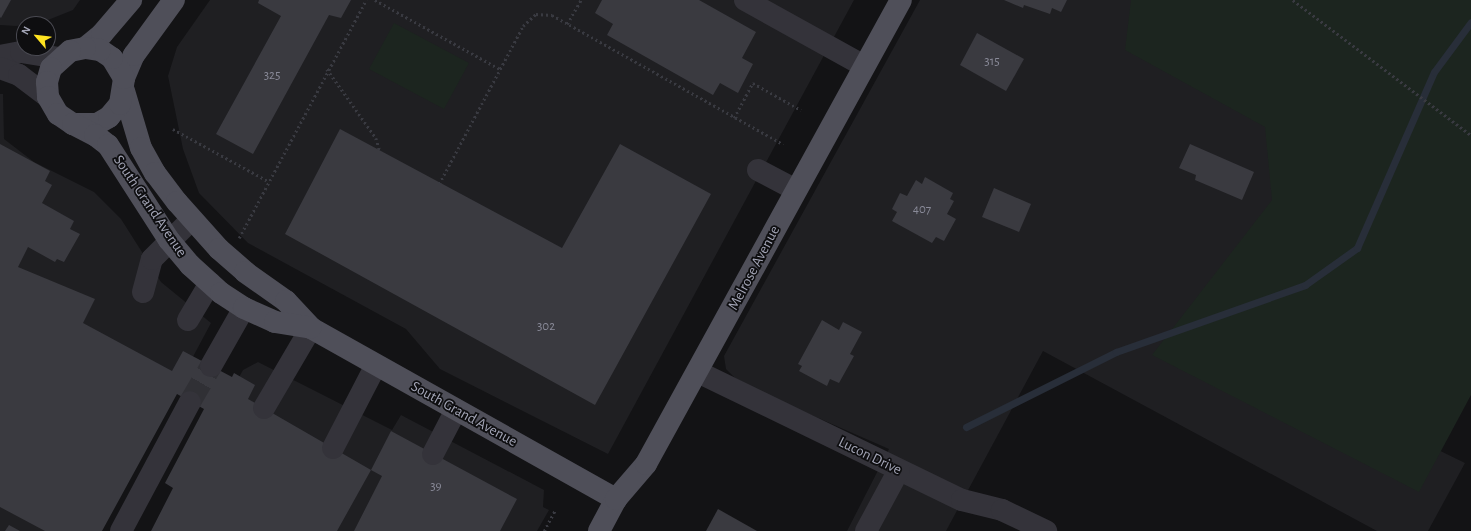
<!DOCTYPE html>
<html>
<head>
<meta charset="utf-8">
<style>
	body { margin:0 }
	#map { position:relative; width:1471px; height:531px; overflow:hidden; background:#131315; font-family:"Alegreya Sans",sans-serif }
	div>[style] { position:absolute }
	.built>* { inset:0; background:#1f1f22 }
	.green>* { inset:0; background:#1c251f }
	.stream>* { height:7px; margin:-3.5px; padding:0 3.5px; transform-origin:3.5px; border-radius:3.5px; background:#282e39 }
	.building>* { inset:0; background:#3a3a40 }
	.minor-tunnel>* { height:22px; margin-top:-11px; transform-origin:0; background:repeating-linear-gradient(90deg,#303035 0 22px,transparent 0 33px) }
	.path>* { height:2.5px; margin-top:-1.25px; transform-origin:0; background:repeating-linear-gradient(90deg,#393a41 0 2px,transparent 0 5px) }
	.minor>* { height:22px; margin:-11px; padding:0 11px; transform-origin:11px; border-radius:11px; background:#34333a }
	.major>* { height:22px; margin:-11px; padding:0 11px; transform-origin:11px; border-radius:11px; background:#4f4f59 }
	span { translate:-50% -50%; white-space:nowrap; text-align:center; line-height:1.15; -webkit-text-stroke:3.5px #0e0e10; paint-order:stroke }
	.number-label { font-size:13px; color:#898a98 }
	.number-label span { -webkit-text-stroke-width:0 }
	.street-label { font-size:15px; color:#a3a5b6 }
	.north { position:absolute; left:16px; top:16px; width:40px; height:40px; box-sizing:border-box; background:#0e0e10; border:1px solid #4a4a52; border-radius:50%; rotate:298deg; font-size:11px; font-weight:700; line-height:16px; text-align:center; color:#a3a5b6 }
	.north::after { content:''; display:block; margin:auto; width:14px; height:18px; background:#ffe320; clip-path:polygon(50% 0,100% 100%,50% 72%,0 100%) }
</style>
</head>
<body>
<div id="map">
	<div class="built">
		<i style="clip-path:polygon(0 0,80px 0,73px 10px,38px 24px,16px 26px,0 25px)"></i>
		<i style="clip-path:polygon(210px 0,854px 0,608px 454px,440px 369px,406px 329px,248px 243px,199px 193px,183px 149px,168px 76px,177px 47px)"></i>
		<i style="clip-path:polygon(920px 0,1471px 0,1420px 441px,1465px 463px,1428px 531px,1377px 531px,1043px 351px,946px 531px,847px 531px,889px 449px,777px 400px,735px 378px,726px 369px,724px 356px)"></i>
		<i style="clip-path:polygon(0 94px,3px 94px,4px 139px,34px 162px,94px 192px,121px 219px,161px 282px,211px 323px,100px 531px,0 531px)"></i>
		<i style="clip-path:polygon(258px 362px,392px 430px,401px 415px,544px 490px,543px 507px,549px 510px,537px 531px,155px 531px,243px 370px)"></i>
	</div>
	<div class="green">
		<i style="clip-path:polygon(1131px 0,1471px 0,1471px 395px,1419px 492px,1152px 355px,1272px 200px,1265px 127px,1125px 50px)"></i>
		<i style="clip-path:polygon(394px 23px,469px 63px,444px 109px,369px 69px)"></i>
	</div>
	<div class="stream">
		<i style="left:966px;top:427px;width:168px;rotate:-26.6deg"></i>
		<i style="left:1116px;top:352px;width:201px;rotate:-19.5deg"></i>
		<i style="left:1305px;top:285px;width:64px;rotate:-35.4deg"></i>
		<i style="left:1357px;top:248px;width:192px;rotate:-66.4deg"></i>
		<i style="left:1434px;top:72px;width:62px;rotate:-53.5deg"></i>
	</div>
	<div class="building">
		<i style="clip-path:polygon(0 0,11px 0,1px 18px,0 17px)"></i>
		<i style="clip-path:polygon(259px 0,351px 0,341px 18px,329px 15px,253px 154px,216px 134px,281px 16px,258px 3px)"></i>
		<i style="clip-path:polygon(602px 0,699px 0,756px 32px,742px 58px,753px 64px,738px 93px,720px 83px,713px 95px,607px 35px,613px 24px,595px 13px)"></i>
		<i style="clip-path:polygon(1004px 0,1067px 0,1061px 12px,1052px 8px,1050px 14px,1024px 5px,1023px 8px)"></i>
		<i style="clip-path:polygon(977px 33px,1024px 59px,1006px 91px,960px 65px)"></i>
		<i style="clip-path:polygon(340px 129px,562px 248px,620px 144px,711px 194px,595px 405px,285px 234px)"></i>
		<i style="clip-path:polygon(0 144px,50px 171px,45px 181px,52px 185px,42px 203px,74px 221px,70px 229px,80px 234px,64px 262px,57px 259px,55px 262px,28px 247px,18px 267px,95px 299px,83px 323px,172px 371px,183px 351px,232px 377px,234px 373px,255px 385px,248px 399px,371px 470px,337px 531px,151px 531px,173px 488px,165px 483px,204px 409px,177px 394px,102px 531px,45px 531px,0 507px)"></i>
		<i style="clip-path:polygon(1190px 144px,1254px 172px,1242px 200px,1195px 180px,1196px 175px,1179px 168px)"></i>
		<i style="clip-path:polygon(925px 177px,953px 193px,950px 199px,954px 201px,947px 214px,956px 219px,944px 241px,936px 237px,932px 243px,892px 221px,897px 212px,892px 209px,900px 193px,907px 196px,916px 180px,922px 184px)"></i>
		<i style="clip-path:polygon(994px 188px,1031px 204px,1019px 232px,982px 217px)"></i>
		<i style="clip-path:polygon(822px 320px,839px 330px,843px 322px,862px 332px,850px 354px,854px 356px,839px 383px,830px 379px,827px 386px,799px 371px,802px 366px,798px 364px)"></i>
		<i style="clip-path:polygon(391px 431px,517px 499px,500px 531px,354px 531px,382px 476px,371px 470px)"></i>
		<i style="clip-path:polygon(718px 509px,757px 531px,706px 531px)"></i>
		<i style="clip-path:polygon(9px 525px,20px 531px,5px 531px)"></i>
	</div>
	<div class="minor-tunnel">
		<i style="left:190px;top:402px;width:42px;rotate:-59.7deg"></i>
	</div>
	<div class="path">
		<i style="left:375px;top:0;width:143px;rotate:28.9deg"></i>
		<i style="left:1293px;top:0;width:223px;rotate:37.2deg"></i>
		<i style="left:567px;top:24px;width:28px;rotate:-60deg"></i>
		<i style="left:327px;top:69px;width:85px;rotate:54.6deg"></i>
		<i style="left:376px;top:138px;width:14px;rotate:73deg"></i>
		<i style="left:734px;top:118px;width:40px;rotate:-62deg"></i>
		<i style="left:753px;top:83px;width:55px;rotate:29.4deg"></i>
		<i style="left:173px;top:129px;width:108px;rotate:28.7deg"></i>
		<i style="left:439px;top:184px;width:179px;rotate:-62deg"></i>
		<i style="left:523px;top:26px;width:18px;rotate:-43deg"></i>
		<i style="left:536px;top:14px;width:16px;rotate:4deg"></i>
		<i style="left:552px;top:15px;width:265px;rotate:29.2deg"></i>
		<i style="left:239px;top:238px;width:270px;rotate:-61.9deg"></i>
		<i style="left:544px;top:531px;width:24px;rotate:-62deg"></i>
	</div>
	<div class="minor">
		<i style="left:745px;top:0;width:136px;rotate:29deg"></i>
		<i style="left:0;top:56px;width:21px;rotate:-11deg"></i>
		<i style="left:21px;top:52px;width:39px;rotate:9deg"></i>
		<i style="left:0;top:68px;width:20px;rotate:20deg"></i>
		<i style="left:19px;top:75px;width:36px;rotate:37deg"></i>
		<i style="left:758px;top:170px;width:43px;rotate:27.8deg"></i>
		<i style="left:143px;top:292px;width:34px;rotate:-75deg"></i>
		<i style="left:152px;top:259px;width:55px;rotate:-45deg"></i>
		<i style="left:188px;top:320px;width:43px;rotate:-59.3deg"></i>
		<i style="left:211px;top:366px;width:67px;rotate:-60.4deg"></i>
		<i style="left:698px;top:372px;width:293px;rotate:25.9deg"></i>
		<i style="left:962px;top:500px;width:41px;rotate:14deg"></i>
		<i style="left:1002px;top:510px;width:49px;rotate:25.5deg"></i>
		<i style="left:264px;top:408px;width:93px;rotate:-59.6deg"></i>
		<i style="left:333px;top:448px;width:93px;rotate:-62.6deg"></i>
		<i style="left:433px;top:454px;width:50px;rotate:-62.4deg"></i>
		<i style="left:121px;top:531px;width:146px;rotate:-61.9deg"></i>
		<i style="left:866px;top:531px;width:69px;rotate:-61.6deg"></i>
	</div>
	<div class="major">
		<i style="left:85px;top:48px;width:22px;rotate:-39deg"></i>
		<i style="left:102px;top:34px;width:45px;rotate:-49.5deg"></i>
		<i style="left:124px;top:78px;width:25px;rotate:-67deg"></i>
		<i style="left:134px;top:55px;width:68px;rotate:-54deg"></i>
		<i style="left:124px;top:91px;width:59px;rotate:73.4deg"></i>
		<i style="left:141px;top:148px;width:29px;rotate:61deg"></i>
		<i style="left:155px;top:173px;width:36px;rotate:53deg"></i>
		<i style="left:177px;top:202px;width:63px;rotate:48.2deg"></i>
		<i style="left:219px;top:249px;width:35px;rotate:41deg"></i>
		<i style="left:245px;top:272px;width:50px;rotate:35.3deg"></i>
		<i style="left:286px;top:301px;width:37px;rotate:47deg"></i>
		<i style="left:311px;top:328px;width:350px;rotate:29.3deg"></i>
		<i style="left:73px;top:124px;width:24px"></i>
		<i style="left:97px;top:124px;width:14px;rotate:-30deg"></i>
		<i style="left:109px;top:117px;width:17px;rotate:-50deg"></i>
		<i style="left:120px;top:104px;width:26px;rotate:-81deg"></i>
		<i style="left:124px;top:78px;width:23px;rotate:-121deg"></i>
		<i style="left:112px;top:58px;width:14px;rotate:-146deg"></i>
		<i style="left:100px;top:50px;width:15px;rotate:-172deg"></i>
		<i style="left:85px;top:48px;width:15px;rotate:169deg"></i>
		<i style="left:70px;top:51px;width:25px;rotate:138deg"></i>
		<i style="left:51px;top:68px;width:15px;rotate:106deg"></i>
		<i style="left:47px;top:82px;width:15px;rotate:86deg"></i>
		<i style="left:48px;top:97px;width:20px;rotate:60deg"></i>
		<i style="left:58px;top:114px;width:18px;rotate:34deg"></i>
		<i style="left:73px;top:124px;width:25px;rotate:27deg"></i>
		<i style="left:95px;top:135px;width:16px;rotate:38deg"></i>
		<i style="left:108px;top:145px;width:113px;rotate:57.3deg"></i>
		<i style="left:169px;top:240px;width:33px;rotate:50deg"></i>
		<i style="left:190px;top:265px;width:42px;rotate:42.1deg"></i>
		<i style="left:221px;top:293px;width:27px;rotate:33deg"></i>
		<i style="left:244px;top:308px;width:34px;rotate:24deg"></i>
		<i style="left:275px;top:322px;width:36px;rotate:9deg"></i>
		<i style="left:599px;top:531px;width:36px;rotate:-62deg"></i>
		<i style="left:616px;top:499px;width:46px;rotate:-49.4deg"></i>
		<i style="left:646px;top:464px;width:529px;rotate:-61.21deg"></i>
	</div>
	<div class="number-label">
		<span style="left:992px;top:62px">315</span>
		<span style="left:272px;top:76px">325</span>
		<span style="left:922px;top:210px">407</span>
		<span style="left:546px;top:327px">302</span>
		<span style="left:436px;top:487px">39</span>
	</div>
	<div class="street-label">
		<span style="left:150px;top:206px;rotate:56deg">South Grand Avenue</span>
		<span style="left:754px;top:268px;rotate:-62deg">Melrose Avenue</span>
		<span style="left:464px;top:414px;rotate:29deg">South Grand Avenue</span>
		<span style="left:870px;top:456px;rotate:26deg">Lucon Drive</span>
	</div>
	<div class="north">N</div>
</div>
</body>
</html>
